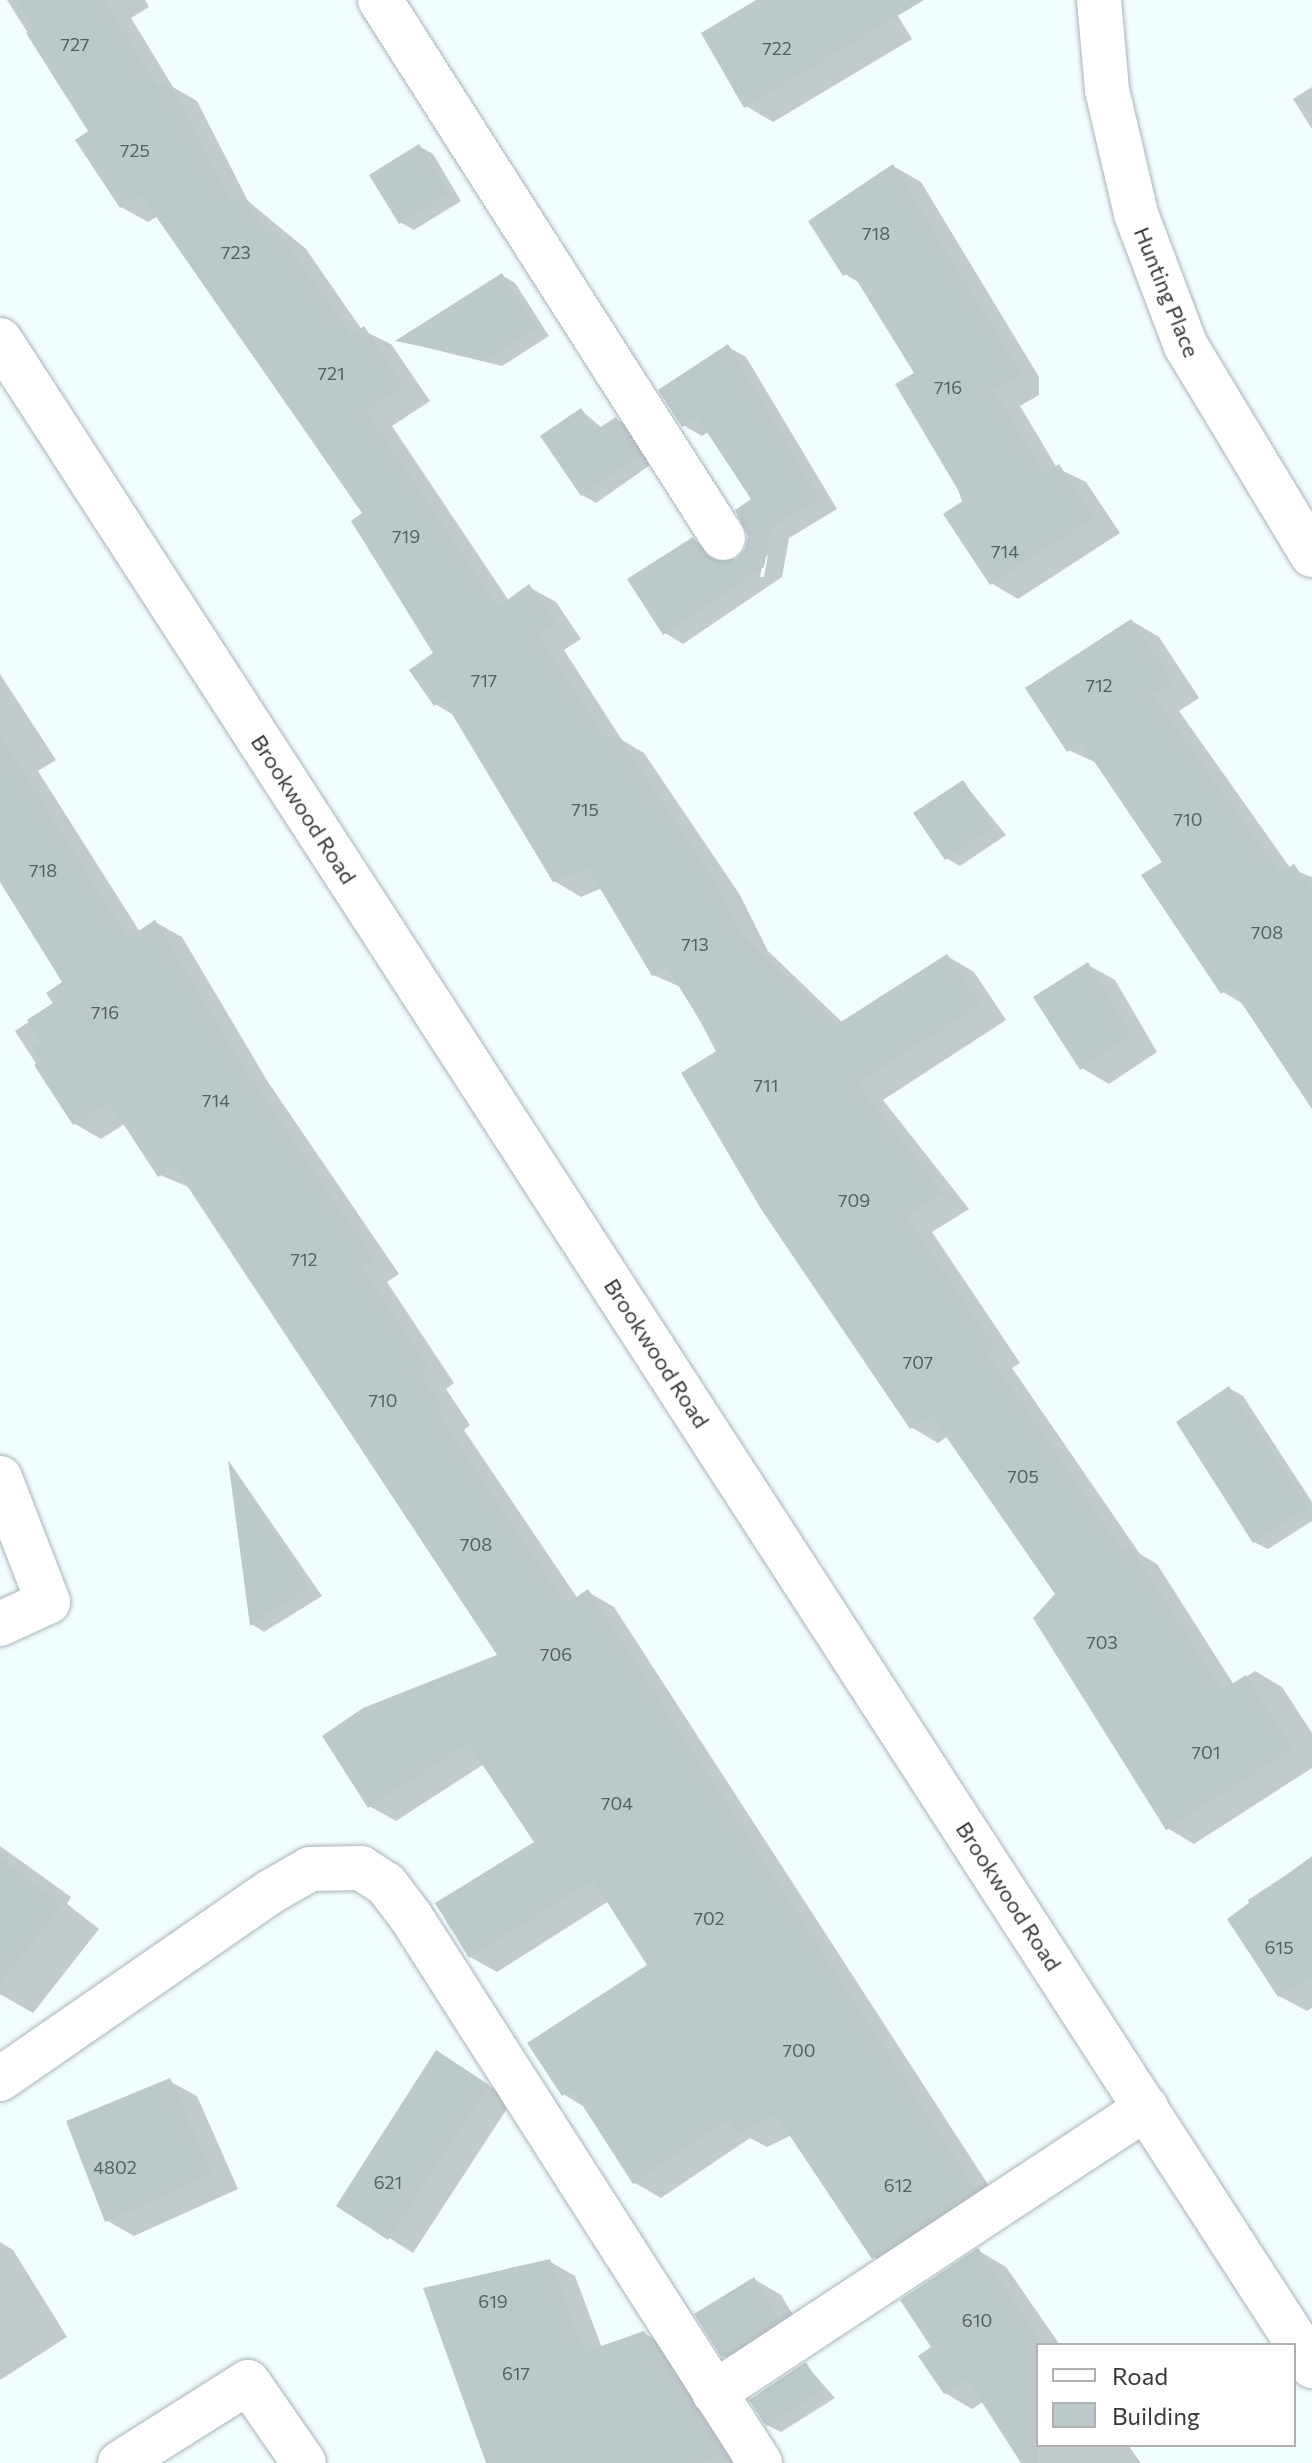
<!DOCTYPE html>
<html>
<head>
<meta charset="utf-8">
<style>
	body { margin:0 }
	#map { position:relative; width:1312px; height:2463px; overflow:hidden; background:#f2fdff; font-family:Commissioner,sans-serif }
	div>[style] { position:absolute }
	.shadow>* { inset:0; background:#0003 }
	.building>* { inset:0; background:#bcc9cb }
	.roads { filter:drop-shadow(0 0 2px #a8b5b8) drop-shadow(0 0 2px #a8b5b8) }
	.minor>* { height:44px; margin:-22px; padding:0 22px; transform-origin:22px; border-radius:22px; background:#fff }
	span { translate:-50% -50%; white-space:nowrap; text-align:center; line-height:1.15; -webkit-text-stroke:6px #fff; paint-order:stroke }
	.number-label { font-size:18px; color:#575e5f }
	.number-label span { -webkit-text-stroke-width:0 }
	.street-label { font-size:22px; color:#353a3b }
	.legend { position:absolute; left:1036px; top:2343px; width:260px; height:104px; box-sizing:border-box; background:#fff; border:2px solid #aeb0b1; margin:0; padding:10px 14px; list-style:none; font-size:24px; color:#353a3b }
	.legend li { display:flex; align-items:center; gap:16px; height:40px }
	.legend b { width:40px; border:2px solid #aeb0b1 }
</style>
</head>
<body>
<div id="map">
	<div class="shadow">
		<i style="clip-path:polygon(7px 0,145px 0,149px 7px,131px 18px,173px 87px,197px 101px,248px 201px,306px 249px,362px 330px,391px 344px,430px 401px,392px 426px,509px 601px,529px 587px,556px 602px,581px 639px,564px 650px,622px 740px,644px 753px,740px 895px,768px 951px,843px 1023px,947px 956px,974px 972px,1006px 1020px,883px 1100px,969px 1209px,932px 1232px,1020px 1363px,1012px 1368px,1140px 1554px,1157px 1564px,1234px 1685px,1255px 1671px,1282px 1687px,1312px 1733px,1312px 1768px,1194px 1844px,1167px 1828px,1058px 1595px,948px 1436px,938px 1443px,911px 1427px,683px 988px,653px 975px,602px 888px,581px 897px,554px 881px,455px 716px,435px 704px,435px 653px,364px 514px,158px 216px,148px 222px,121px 207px,91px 132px)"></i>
		<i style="clip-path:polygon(760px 0,888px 0,912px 39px,773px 122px,746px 106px)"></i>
		<i style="clip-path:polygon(1312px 87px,1312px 129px,1293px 99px)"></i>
		<i style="clip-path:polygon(419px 146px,433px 154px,461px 201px,414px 230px,400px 222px)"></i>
		<i style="clip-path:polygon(893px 166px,921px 182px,1039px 377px,1039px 395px,1020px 406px,1057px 468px,1086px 482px,1120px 533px,1018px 599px,991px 583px,917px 374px,861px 284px,845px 274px)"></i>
		<i style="clip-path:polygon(502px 275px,515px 283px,549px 336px,502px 366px,399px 341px)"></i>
		<i style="clip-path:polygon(evenodd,728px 347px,746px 357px,837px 509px,789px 538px,782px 577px,683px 644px,665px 633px,693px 539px,721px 562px,737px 561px,747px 550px,754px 500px,709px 431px,702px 436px,683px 425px,728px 347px,768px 555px,764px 577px,760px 577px,763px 560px,768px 555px)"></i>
		<i style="clip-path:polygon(581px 410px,602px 428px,616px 419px,630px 427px,653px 463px,596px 503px,582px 495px)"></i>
		<i style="clip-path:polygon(1132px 621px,1159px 637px,1199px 698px,1179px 711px,1291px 869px,1312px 877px,1312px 1106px,1245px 1005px,1223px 992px,1164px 862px,1099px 764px,1068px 750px)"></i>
		<i style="clip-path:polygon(0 674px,56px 760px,38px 771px,140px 932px,155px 922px,182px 937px,268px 1082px,399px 1274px,387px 1282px,454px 1383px,446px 1389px,470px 1425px,464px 1430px,578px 1599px,588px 1592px,614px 1607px,1002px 2206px,900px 2272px,874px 2257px,792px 2135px,767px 2147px,750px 2138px,661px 2198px,635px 2183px,586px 2108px,563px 2094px,650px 1966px,609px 1901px,497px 1972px,470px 1957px,536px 1843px,484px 1764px,396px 1821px,369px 1806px,500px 1656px,191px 1188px,160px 1175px,126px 1123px,101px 1139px,75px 1124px,15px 1031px,56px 1004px,64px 983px,0 879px)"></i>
		<i style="clip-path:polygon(963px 782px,1006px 835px,960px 866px,946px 858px)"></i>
		<i style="clip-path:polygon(1088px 965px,1115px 980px,1157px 1052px,1109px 1084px,1082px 1068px)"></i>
		<i style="clip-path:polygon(1229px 1388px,1243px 1396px,1312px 1502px,1312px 1521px,1268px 1549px,1254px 1542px)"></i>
		<i style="clip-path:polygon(230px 1463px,322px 1596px,264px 1632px,251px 1624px)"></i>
		<i style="clip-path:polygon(0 1846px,71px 1897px,67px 1904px,99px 1929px,33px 2013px,0 1994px)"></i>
		<i style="clip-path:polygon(1312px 1858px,1312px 2008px,1307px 2011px,1279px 1996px,1248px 1900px)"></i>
		<i style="clip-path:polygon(461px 2067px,512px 2101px,413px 2253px,339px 2206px)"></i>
		<i style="clip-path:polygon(169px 2081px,197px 2096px,238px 2189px,134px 2236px,106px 2220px)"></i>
		<i style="clip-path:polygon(0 2242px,13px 2250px,67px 2337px,0 2380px)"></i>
		<i style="clip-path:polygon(979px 2251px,1006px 2267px,1060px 2345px,1038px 2345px,1038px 2445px,1128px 2445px,1141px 2463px,1024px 2463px,984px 2401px,972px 2409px,945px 2393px,934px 2348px)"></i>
		<i style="clip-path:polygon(549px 2261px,575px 2276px,602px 2348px,644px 2333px,670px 2348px,745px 2463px,488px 2463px)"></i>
		<i style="clip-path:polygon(754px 2279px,781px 2295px,806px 2336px,751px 2372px,724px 2356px)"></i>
		<i style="clip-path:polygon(806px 2365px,835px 2398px,781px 2432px,767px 2425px)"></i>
	</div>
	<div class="building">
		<i style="clip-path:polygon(16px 0,104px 0,157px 86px,170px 83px,231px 203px,242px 195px,270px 236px,279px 231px,351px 335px,364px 326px,404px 385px,366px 411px,498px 607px,529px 584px,556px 623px,539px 635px,607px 741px,617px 735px,713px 877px,741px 933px,836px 1025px,947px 954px,980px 1004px,857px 1084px,943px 1193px,907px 1216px,995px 1347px,987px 1352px,1123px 1551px,1130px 1546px,1222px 1690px,1246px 1675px,1293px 1748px,1166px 1830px,1033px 1618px,1055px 1594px,931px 1415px,910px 1429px,761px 1209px,681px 1073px,718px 1050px,667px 967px,652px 976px,588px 868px,553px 882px,443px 699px,434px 706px,409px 670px,433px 653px,351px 521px,362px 513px,141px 195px,120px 208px,75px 140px,88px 131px,26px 33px,34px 28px)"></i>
		<i style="clip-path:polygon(756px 0,924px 0,744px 108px,701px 33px)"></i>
		<i style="clip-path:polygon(419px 144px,449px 193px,399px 224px,369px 175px)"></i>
		<i style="clip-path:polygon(893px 164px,1022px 375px,994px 390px,1044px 474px,1059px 464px,1094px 517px,990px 585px,943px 514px,964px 500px,895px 384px,914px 373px,851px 271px,843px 276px,808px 221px)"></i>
		<i style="clip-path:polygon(502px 273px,537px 328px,487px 359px,395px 341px)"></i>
		<i style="clip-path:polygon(728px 344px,819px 498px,771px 528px,764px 567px,663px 635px,627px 579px,693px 537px,712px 560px,736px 559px,745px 549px,748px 536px,735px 510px,751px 499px,697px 417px,682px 427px,658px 390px)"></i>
		<i style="clip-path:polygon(581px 408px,596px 430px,616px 417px,641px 455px,581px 496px,540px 436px)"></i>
		<i style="clip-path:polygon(1131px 619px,1173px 682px,1153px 695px,1280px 873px,1294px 864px,1312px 891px,1312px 1109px,1231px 987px,1221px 994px,1141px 875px,1162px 862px,1081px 742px,1067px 752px,1025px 688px)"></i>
		<i style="clip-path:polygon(0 735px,128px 938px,155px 920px,242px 1065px,374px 1259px,361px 1267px,429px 1368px,420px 1373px,445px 1410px,439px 1414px,566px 1604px,588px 1589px,976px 2190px,872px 2259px,776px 2115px,739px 2133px,729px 2119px,633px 2184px,572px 2089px,562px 2096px,527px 2043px,647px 1965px,593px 1880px,469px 1958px,435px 1903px,534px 1842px,468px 1743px,368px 1808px,322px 1736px,363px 1708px,497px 1655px,174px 1166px,158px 1177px,109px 1102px,73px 1125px,34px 1065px,40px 1062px,32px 1048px,42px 1042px,27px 1020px,53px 1003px,46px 993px,62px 982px,0 882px)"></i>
		<i style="clip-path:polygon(963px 780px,994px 827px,945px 860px,913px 813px)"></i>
		<i style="clip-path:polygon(1088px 962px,1131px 1036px,1080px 1070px,1033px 997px)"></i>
		<i style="clip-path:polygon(1229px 1386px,1308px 1507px,1253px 1543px,1176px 1422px)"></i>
		<i style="clip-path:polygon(228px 1460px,309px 1587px,250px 1626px)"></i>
		<i style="clip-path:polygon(1312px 1856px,1312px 1976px,1278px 1997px,1227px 1919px)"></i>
		<i style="clip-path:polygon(0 1857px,61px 1905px,0 1984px)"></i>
		<i style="clip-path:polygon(436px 2050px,489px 2085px,388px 2240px,336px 2206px)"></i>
		<i style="clip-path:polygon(170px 2078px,212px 2174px,105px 2222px,66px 2121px)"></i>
		<i style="clip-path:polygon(978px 2248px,1038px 2338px,1038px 2463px,1021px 2463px,967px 2379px,944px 2394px,918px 2356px,931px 2347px,900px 2300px)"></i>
		<i style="clip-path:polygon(550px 2259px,584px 2352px,644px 2331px,723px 2452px,704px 2463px,486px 2463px,423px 2288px)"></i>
		<i style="clip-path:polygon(754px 2277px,780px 2320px,722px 2358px,694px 2314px)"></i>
		<i style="clip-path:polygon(806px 2362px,823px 2390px,766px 2426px,749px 2400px)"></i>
	</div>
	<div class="roads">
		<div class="minor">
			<i style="left:380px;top:0;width:638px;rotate:57.48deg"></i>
			<i style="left:1099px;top:0;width:90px;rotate:84.9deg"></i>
			<i style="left:1107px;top:90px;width:127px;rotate:76.8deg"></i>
			<i style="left:1136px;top:214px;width:141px;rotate:69.3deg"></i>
			<i style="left:1186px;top:346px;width:244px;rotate:58.9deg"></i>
			<i style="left:0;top:340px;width:2414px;rotate:57.07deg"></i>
			<i style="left:0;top:1478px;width:133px;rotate:68.8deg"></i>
			<i style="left:48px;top:1602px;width:53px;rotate:155.4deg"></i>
			<i style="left:0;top:2079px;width:331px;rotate:-34.7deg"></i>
			<i style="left:272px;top:1891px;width:44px;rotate:-30.1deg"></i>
			<i style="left:310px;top:1869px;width:51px;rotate:-1.1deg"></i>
			<i style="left:361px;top:1868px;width:30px;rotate:33deg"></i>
			<i style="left:386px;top:1884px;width:41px;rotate:52.9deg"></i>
			<i style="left:411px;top:1917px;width:648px;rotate:57.41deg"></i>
			<i style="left:714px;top:2393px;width:518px;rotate:-33.41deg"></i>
			<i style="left:120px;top:2463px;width:151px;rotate:-32.3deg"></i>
			<i style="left:248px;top:2382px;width:98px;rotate:55.3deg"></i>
		</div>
	</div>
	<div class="number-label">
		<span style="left:75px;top:44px">727</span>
		<span style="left:777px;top:48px">722</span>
		<span style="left:135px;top:150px">725</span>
		<span style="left:876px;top:233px">718</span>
		<span style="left:236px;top:252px">723</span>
		<span style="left:331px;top:373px">721</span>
		<span style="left:948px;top:387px">716</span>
		<span style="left:406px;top:536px">719</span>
		<span style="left:1005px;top:551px">714</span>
		<span style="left:484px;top:680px">717</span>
		<span style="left:1099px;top:685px">712</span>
		<span style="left:585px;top:809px">715</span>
		<span style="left:1188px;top:819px">710</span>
		<span style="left:43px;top:870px">718</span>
		<span style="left:1267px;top:932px">708</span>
		<span style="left:695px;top:944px">713</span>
		<span style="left:105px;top:1012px">716</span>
		<span style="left:766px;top:1085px">711</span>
		<span style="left:216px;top:1100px">714</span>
		<span style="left:854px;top:1200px">709</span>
		<span style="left:304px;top:1259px">712</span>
		<span style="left:918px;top:1362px">707</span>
		<span style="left:383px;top:1400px">710</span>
		<span style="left:1023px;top:1476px">705</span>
		<span style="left:476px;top:1544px">708</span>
		<span style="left:1102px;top:1642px">703</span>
		<span style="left:556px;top:1654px">706</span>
		<span style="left:1206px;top:1752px">701</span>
		<span style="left:617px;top:1803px">704</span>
		<span style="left:709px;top:1918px">702</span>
		<span style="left:1279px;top:1947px">615</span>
		<span style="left:799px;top:2050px">700</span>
		<span style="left:115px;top:2167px">4802</span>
		<span style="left:388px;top:2182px">621</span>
		<span style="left:898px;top:2185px">612</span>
		<span style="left:493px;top:2301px">619</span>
		<span style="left:977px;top:2320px">610</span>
		<span style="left:516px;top:2373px">617</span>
	</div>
	<div class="street-label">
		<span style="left:1167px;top:292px;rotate:68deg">Hunting Place</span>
		<span style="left:304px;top:809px;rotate:57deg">Brookwood Road</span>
		<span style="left:657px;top:1353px;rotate:57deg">Brookwood Road</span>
		<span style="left:1009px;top:1896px;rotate:57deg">Brookwood Road</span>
	</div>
	<ul class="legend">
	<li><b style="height:10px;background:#fff"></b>Road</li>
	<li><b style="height:22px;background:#bcc9cb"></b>Building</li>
	</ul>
</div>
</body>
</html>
